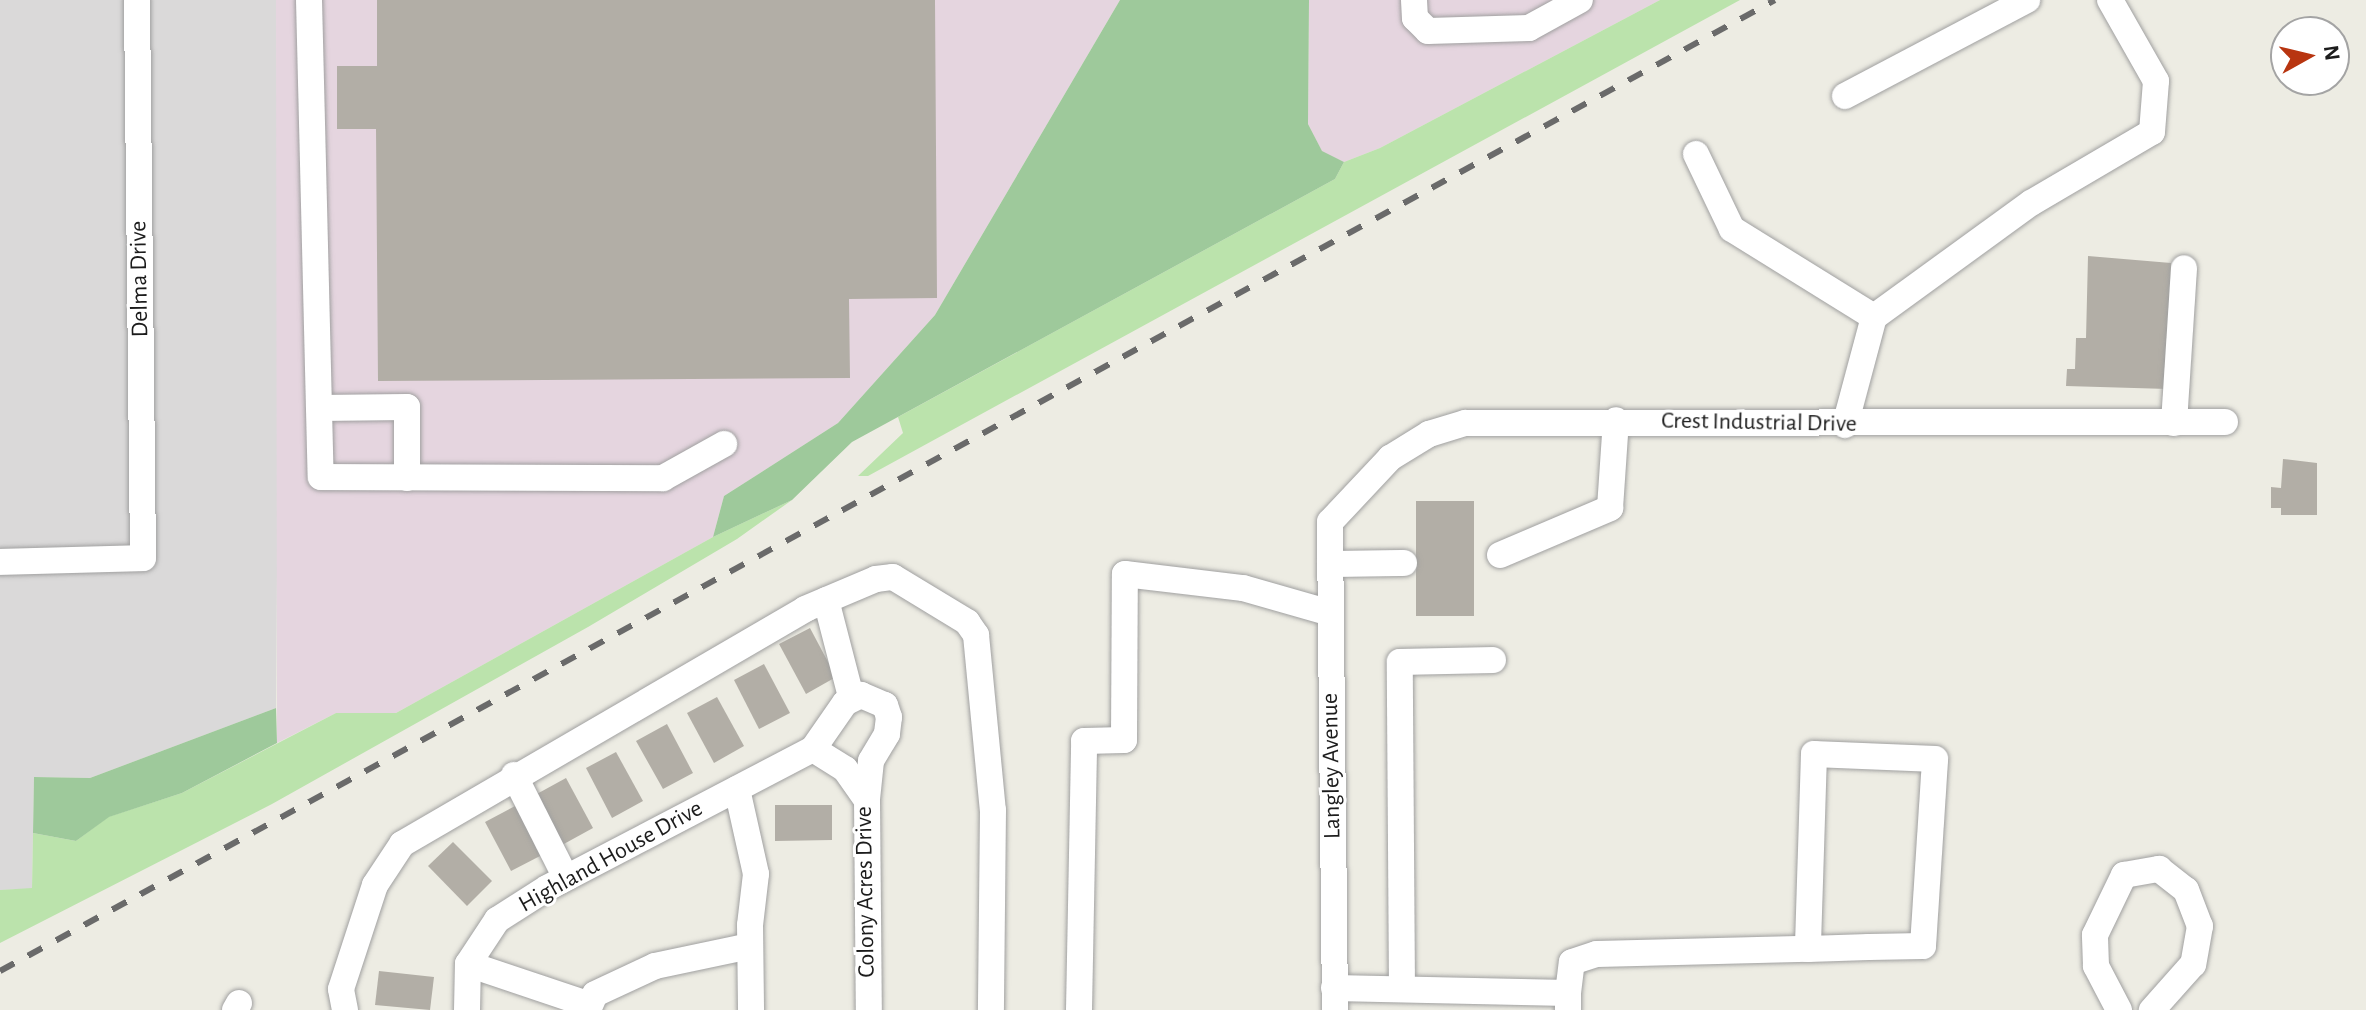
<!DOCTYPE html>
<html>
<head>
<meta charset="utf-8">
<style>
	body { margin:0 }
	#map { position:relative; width:2366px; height:1010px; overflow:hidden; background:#edece3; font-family:"Alegreya Sans",sans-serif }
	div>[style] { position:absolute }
	.residential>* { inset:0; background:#dad9d9 }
	.industrial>* { inset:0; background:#e5d5df }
	.grass>* { inset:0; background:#bbe3ac }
	.forest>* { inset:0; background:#9ec99b }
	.building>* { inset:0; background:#b2aea6 }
	.roads { filter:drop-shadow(0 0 2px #a0a0a0) drop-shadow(0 0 2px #a0a0a0) }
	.minor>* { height:26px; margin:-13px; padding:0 13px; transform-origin:13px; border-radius:13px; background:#fff }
	.rail>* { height:6px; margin-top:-3px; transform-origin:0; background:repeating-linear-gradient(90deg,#6a6a6a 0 16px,transparent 0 32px) }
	span { translate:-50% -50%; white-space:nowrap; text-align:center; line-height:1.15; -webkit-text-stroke:6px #fff; paint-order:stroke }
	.street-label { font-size:24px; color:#1c1c1c }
	.north { position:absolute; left:2270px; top:16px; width:80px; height:80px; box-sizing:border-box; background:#fff; border:2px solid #a4a4a4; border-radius:50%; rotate:82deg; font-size:22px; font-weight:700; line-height:32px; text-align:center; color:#1c1c1c }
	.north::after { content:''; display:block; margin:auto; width:28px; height:36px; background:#b83510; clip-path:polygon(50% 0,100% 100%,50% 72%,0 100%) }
</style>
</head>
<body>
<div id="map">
	<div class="residential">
		<i style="clip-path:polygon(0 0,276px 0,279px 308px,276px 708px,90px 778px,34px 777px,32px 889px,0 890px)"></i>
	</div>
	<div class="industrial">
		<i style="clip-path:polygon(276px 0,1120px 0,935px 315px,838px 423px,724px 496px,713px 537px,396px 713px,336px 713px,277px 743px)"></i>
		<i style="clip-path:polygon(1309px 0,1660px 0,1380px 148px,1344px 162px,1322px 152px,1308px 124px)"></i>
	</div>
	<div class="grass">
		<i style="clip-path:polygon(1660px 0,1740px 0,868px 476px,858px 476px,903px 433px,898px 417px,1335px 179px,1344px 162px,1380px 148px)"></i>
		<i style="clip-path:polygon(792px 500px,737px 539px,588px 627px,272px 804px,0 943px,0 890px,32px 888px,33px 833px,76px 841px,108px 817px,182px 793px,336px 713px,396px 713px,713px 537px)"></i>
	</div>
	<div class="forest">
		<i style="clip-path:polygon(1120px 0,1309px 0,1308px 124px,1322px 151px,1344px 162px,1335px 179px,852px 442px,792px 500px,713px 537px,724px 496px,838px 423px,935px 315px)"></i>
		<i style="clip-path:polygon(276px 708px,277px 743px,182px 793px,109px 817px,76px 841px,33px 833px,34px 777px,90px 778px)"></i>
	</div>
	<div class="building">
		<i style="clip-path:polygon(377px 0,935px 0,937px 298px,849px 299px,850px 378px,378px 381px,376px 129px,337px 129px,337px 66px,377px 66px)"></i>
		<i style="clip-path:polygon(2088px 256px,2171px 263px,2168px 389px,2066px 386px,2067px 369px,2075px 369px,2076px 338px,2086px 338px)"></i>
		<i style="clip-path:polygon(2283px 459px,2317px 463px,2317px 515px,2281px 515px,2281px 508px,2271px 508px,2271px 487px,2281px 488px)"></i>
		<i style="clip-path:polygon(1416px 501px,1474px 501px,1474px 616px,1416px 616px)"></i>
		<i style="clip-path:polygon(810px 628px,836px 677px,806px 694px,779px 644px)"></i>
		<i style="clip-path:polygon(764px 664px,790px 713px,759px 729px,734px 680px)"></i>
		<i style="clip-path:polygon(717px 697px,744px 746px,714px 763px,687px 713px)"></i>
		<i style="clip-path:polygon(667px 724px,693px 773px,663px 789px,636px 741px)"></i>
		<i style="clip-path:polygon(616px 752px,643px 801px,612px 818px,586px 768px)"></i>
		<i style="clip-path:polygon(566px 778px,593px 828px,562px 845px,535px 795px)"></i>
		<i style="clip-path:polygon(775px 805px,832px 805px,832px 840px,775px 841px)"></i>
		<i style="clip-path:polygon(515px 806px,542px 855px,511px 871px,485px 822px)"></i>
		<i style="clip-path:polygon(453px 842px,492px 881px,467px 906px,428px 866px)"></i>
		<i style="clip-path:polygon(379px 971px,434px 977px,430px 1010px,375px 1005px)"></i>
	</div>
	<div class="roads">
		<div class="minor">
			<i style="left:309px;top:0;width:477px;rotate:88.6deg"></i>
			<i style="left:321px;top:477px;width:342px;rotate:0.2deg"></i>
			<i style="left:663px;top:478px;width:70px;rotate:-29.1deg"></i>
			<i style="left:1414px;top:0;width:18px;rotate:87deg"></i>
			<i style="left:1415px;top:18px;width:18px;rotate:45deg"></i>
			<i style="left:1428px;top:31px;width:101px;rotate:-1.7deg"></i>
			<i style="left:1529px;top:28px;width:58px;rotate:-28.8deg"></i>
			<i style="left:1845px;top:96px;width:206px;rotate:-27.8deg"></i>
			<i style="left:1696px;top:154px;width:83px;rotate:64.4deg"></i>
			<i style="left:1732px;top:229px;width:167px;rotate:31.8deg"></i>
			<i style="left:319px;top:408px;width:88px;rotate:-0.7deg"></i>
			<i style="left:407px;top:407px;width:71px;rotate:90deg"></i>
			<i style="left:2174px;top:423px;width:155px;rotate:-86.3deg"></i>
			<i style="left:1845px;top:425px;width:112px;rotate:-75deg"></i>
			<i style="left:1874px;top:317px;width:194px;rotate:-36deg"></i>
			<i style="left:2031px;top:203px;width:140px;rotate:-30.4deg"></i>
			<i style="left:2152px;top:132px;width:51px;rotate:-85.5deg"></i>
			<i style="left:2156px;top:81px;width:93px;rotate:-119.6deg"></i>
			<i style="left:1500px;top:555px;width:120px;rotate:-23.1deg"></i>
			<i style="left:1610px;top:508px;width:88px;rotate:-86.1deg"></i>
			<i style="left:0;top:562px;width:143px;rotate:-1.6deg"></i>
			<i style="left:143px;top:558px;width:558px;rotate:-90.62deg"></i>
			<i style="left:1330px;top:564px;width:74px;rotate:-0.8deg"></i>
			<i style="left:826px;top:600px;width:100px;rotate:75.5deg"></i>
			<i style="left:813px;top:749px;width:38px;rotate:32deg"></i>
			<i style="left:845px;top:769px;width:38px;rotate:55deg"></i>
			<i style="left:867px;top:800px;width:210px;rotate:89.5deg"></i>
			<i style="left:514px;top:775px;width:115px;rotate:63.2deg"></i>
			<i style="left:737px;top:789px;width:87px;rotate:77.4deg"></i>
			<i style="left:756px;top:874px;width:51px;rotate:96.7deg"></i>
			<i style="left:750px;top:925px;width:85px;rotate:89.3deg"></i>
			<i style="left:468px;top:964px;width:126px;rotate:18.6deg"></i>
			<i style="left:1334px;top:988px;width:234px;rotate:1.2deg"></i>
			<i style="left:1568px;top:993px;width:17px;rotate:90deg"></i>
			<i style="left:1402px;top:989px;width:327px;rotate:-90.4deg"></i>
			<i style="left:1400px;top:662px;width:93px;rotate:-1.2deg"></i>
			<i style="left:1568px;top:993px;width:31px;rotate:-83deg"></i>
			<i style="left:1572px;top:962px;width:26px;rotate:-18deg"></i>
			<i style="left:1597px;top:954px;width:211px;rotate:-1.4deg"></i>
			<i style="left:1808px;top:949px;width:61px;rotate:-1.9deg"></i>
			<i style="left:1869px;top:947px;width:54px;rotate:-1.1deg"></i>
			<i style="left:1923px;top:946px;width:187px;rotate:-86.3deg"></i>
			<i style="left:1935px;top:759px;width:121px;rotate:-177.6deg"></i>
			<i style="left:1814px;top:754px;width:195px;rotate:91.8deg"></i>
			<i style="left:235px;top:1010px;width:8px;rotate:-60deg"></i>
			<i style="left:345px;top:1010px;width:21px;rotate:-101deg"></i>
			<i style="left:341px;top:989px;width:109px;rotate:-71.9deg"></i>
			<i style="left:375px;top:885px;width:49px;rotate:-56.6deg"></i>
			<i style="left:402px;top:844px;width:467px;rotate:-30.2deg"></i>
			<i style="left:805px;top:609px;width:77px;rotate:-22.9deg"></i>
			<i style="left:876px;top:579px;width:17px;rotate:-7deg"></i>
			<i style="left:893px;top:577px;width:87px;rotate:31.3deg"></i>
			<i style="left:967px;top:622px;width:16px;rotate:55deg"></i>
			<i style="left:976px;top:635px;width:176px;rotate:84.5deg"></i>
			<i style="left:993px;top:810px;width:200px;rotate:90.6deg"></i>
			<i style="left:467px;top:1010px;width:46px;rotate:-88.8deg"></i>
			<i style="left:468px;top:964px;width:53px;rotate:-56.6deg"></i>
			<i style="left:497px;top:920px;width:59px;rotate:-32.6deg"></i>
			<i style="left:547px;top:888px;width:300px;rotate:-27.6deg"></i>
			<i style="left:813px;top:749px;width:56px;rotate:-55.2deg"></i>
			<i style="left:845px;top:703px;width:18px;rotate:-27deg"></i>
			<i style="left:861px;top:695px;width:26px;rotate:23deg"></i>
			<i style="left:885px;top:705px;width:13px;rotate:72deg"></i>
			<i style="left:889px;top:717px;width:17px;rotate:97deg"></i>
			<i style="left:887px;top:734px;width:31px;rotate:121deg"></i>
			<i style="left:871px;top:761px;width:39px;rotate:96deg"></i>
			<i style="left:588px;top:1010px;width:17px;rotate:-66deg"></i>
			<i style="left:595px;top:994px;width:66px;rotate:-25deg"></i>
			<i style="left:655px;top:966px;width:97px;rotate:-11.9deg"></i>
			<i style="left:1079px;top:1010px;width:269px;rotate:-88.9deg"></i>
			<i style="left:1084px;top:741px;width:40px;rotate:-1.4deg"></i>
			<i style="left:1124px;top:740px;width:166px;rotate:-89.7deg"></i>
			<i style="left:1125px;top:574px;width:119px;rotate:6.8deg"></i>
			<i style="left:1243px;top:588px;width:91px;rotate:16deg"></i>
			<i style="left:1335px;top:1010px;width:488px;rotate:-90.6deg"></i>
			<i style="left:1330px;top:522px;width:88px;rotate:-46.8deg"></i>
			<i style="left:1390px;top:458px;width:46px;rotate:-31.6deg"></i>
			<i style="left:1429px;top:434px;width:38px;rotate:-17deg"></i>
			<i style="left:1465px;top:423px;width:760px;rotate:-0.08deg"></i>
			<i style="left:2119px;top:1010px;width:50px;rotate:-117.6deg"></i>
			<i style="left:2096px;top:966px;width:31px;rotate:-92deg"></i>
			<i style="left:2095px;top:935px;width:67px;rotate:-64.2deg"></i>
			<i style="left:2124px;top:875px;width:36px;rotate:-10deg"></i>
			<i style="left:2159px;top:869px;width:34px;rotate:38deg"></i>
			<i style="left:2186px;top:890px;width:39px;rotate:69deg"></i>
			<i style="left:2200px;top:926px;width:39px;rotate:100deg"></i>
			<i style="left:2193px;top:964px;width:62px;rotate:131.7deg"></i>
		</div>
	</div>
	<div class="rail">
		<i style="left:0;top:971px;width:2023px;rotate:-28.68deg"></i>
	</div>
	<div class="street-label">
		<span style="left:140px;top:279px;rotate:-91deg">Delma Drive</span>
		<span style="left:1759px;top:423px;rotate:1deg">Crest Industrial Drive</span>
		<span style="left:1332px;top:766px;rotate:-91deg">Langley Avenue</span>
		<span style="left:611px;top:857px;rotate:-29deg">Highland House Drive</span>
		<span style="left:866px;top:892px;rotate:-91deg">Colony Acres Drive</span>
	</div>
	<div class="north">N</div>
</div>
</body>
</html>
